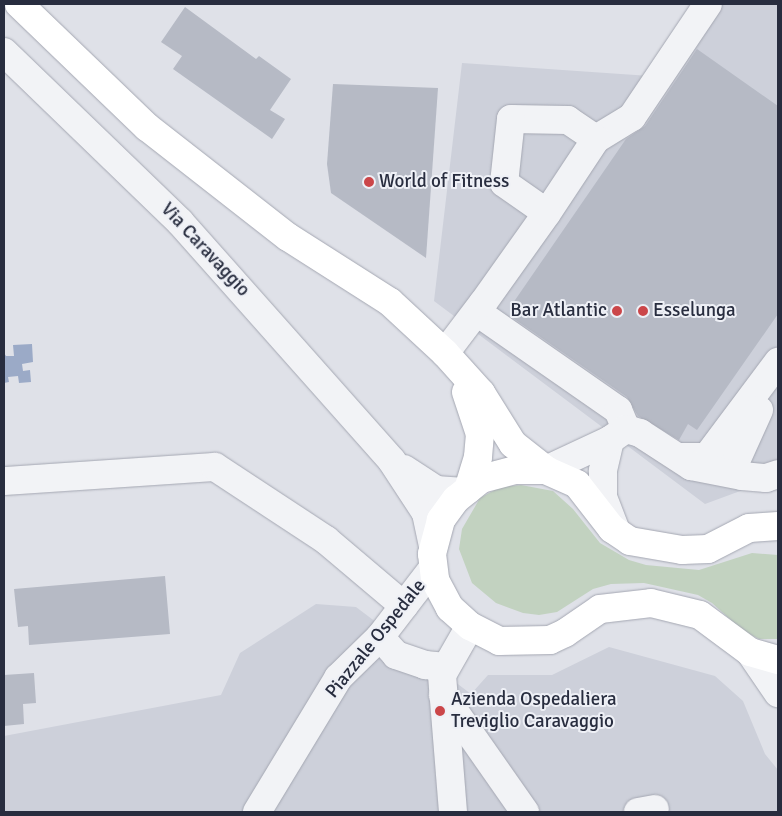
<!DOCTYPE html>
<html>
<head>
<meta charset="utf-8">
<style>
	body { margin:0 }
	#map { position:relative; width:782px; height:816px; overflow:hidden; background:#dfe1e8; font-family:Signika,sans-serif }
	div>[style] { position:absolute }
	.built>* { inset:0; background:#cdd0da }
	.green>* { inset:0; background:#c2d2c0 }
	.water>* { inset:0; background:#9baac7 }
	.building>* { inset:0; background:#b6bac5 }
	.roads { filter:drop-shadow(0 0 1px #a4a7b2) drop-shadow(0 0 1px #a4a7b2) }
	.minor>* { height:28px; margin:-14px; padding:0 14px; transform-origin:14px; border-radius:14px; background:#f2f3f6 }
	.major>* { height:28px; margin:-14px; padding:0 14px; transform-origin:14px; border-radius:14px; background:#fff }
	.dots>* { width:14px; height:14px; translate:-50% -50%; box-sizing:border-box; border:2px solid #eef0f6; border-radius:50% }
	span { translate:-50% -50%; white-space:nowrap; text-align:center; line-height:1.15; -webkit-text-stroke:4px #eef0f6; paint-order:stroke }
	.poi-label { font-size:19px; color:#282d3f }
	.left { translate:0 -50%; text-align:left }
	.right { translate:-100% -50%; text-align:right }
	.street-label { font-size:19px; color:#282d3f }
	.frame { position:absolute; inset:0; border:5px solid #282d3f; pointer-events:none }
</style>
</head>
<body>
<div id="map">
	<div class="built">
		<i style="clip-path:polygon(699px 4px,778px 4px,778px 486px,751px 487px,705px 504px,434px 301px,462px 63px,650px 76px)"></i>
		<i style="clip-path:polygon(316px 604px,356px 607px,471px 694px,488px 675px,552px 675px,609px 647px,715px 676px,743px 701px,765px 754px,778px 770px,778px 812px,4px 812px,4px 736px,221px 695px,240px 653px)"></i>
	</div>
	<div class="green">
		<i style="clip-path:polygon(521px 485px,553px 491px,573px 509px,600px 543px,629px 560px,646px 565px,699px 570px,752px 553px,778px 555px,778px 639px,759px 639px,743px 631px,712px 603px,698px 595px,644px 583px,611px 584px,593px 589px,557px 612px,539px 615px,523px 613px,496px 603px,472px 583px,459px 549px,462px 529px,480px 498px,500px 487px)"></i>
	</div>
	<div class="water">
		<i style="clip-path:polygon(32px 344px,33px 362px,22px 364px,23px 371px,30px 370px,31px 382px,19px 383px,18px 376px,8px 377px,9px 382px,4px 383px,4px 353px,6px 356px,14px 356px,13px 345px)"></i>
	</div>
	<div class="building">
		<i style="clip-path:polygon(185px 7px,256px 59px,259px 56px,291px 79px,270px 110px,285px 119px,272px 139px,173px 69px,182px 56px,161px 42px)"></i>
		<i style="clip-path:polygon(697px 49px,778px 106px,778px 314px,697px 430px,688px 424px,679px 440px,638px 416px,627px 397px,513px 318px,520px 308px,513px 303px,626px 139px,645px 126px)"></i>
		<i style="clip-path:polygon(333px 84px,438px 88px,426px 258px,331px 193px,327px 164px)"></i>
		<i style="clip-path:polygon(165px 576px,170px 634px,29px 645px,28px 626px,18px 627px,14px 589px)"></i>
		<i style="clip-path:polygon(34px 673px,36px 703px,23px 704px,24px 724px,4px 726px,4px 675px)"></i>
	</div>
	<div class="roads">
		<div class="minor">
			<i style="left:4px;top:52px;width:245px;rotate:44deg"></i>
			<i style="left:180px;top:222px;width:319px;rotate:48.4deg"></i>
			<i style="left:392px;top:461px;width:62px;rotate:56.8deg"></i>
			<i style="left:426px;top:513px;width:35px;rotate:78deg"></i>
			<i style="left:596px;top:139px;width:42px;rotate:-31.4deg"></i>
			<i style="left:632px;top:117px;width:136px;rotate:-56.1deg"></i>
			<i style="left:477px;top:312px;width:172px;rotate:34.8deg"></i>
			<i style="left:618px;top:410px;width:21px;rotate:67deg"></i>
			<i style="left:445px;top:353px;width:63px;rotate:-52.8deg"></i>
			<i style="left:483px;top:303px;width:110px;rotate:-54.6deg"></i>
			<i style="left:547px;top:213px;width:89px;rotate:-56.5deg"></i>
			<i style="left:596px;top:139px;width:34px;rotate:-146deg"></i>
			<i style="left:568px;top:120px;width:57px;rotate:-179deg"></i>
			<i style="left:511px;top:119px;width:64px;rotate:96.2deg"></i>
			<i style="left:504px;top:183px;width:52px;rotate:34.9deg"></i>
			<i style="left:610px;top:440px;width:32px;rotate:103deg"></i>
			<i style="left:603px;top:471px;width:26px;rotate:90deg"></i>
			<i style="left:603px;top:497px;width:34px;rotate:69deg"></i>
			<i style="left:679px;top:457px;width:28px"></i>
			<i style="left:707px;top:457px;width:119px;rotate:-53.2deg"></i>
			<i style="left:736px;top:461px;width:56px;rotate:-65.7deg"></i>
			<i style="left:404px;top:469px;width:38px;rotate:33deg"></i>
			<i style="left:436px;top:490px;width:28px;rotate:4deg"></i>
			<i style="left:546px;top:470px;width:71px;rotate:-25.1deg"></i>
			<i style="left:610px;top:440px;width:19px;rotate:-35deg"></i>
			<i style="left:626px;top:429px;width:15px;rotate:16deg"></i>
			<i style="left:640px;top:433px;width:61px;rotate:32.9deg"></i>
			<i style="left:691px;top:466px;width:52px;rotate:11.1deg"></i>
			<i style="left:742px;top:476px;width:24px;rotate:5deg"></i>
			<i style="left:766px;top:478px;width:13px;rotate:-18deg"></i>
			<i style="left:4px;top:481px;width:211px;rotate:-3.8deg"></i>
			<i style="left:215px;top:467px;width:133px;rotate:33.3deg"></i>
			<i style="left:326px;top:540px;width:102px;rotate:40.2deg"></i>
			<i style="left:380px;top:637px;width:24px;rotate:48deg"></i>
			<i style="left:396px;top:655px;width:31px;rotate:19deg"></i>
			<i style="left:425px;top:665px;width:21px;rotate:5deg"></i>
			<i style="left:750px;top:652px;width:50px;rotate:55.7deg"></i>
			<i style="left:443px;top:695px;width:143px;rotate:55deg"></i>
			<i style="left:257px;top:812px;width:157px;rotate:-58.8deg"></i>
			<i style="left:338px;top:678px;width:59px;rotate:-44.3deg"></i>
			<i style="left:380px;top:637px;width:87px;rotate:-52.5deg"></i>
			<i style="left:453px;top:812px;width:137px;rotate:-94.6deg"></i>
			<i style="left:442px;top:675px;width:56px;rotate:-60.3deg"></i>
			<i style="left:638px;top:812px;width:17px;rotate:-10deg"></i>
		</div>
		<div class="major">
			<i style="left:19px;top:4px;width:178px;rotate:43.9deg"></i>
			<i style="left:147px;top:127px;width:179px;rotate:38deg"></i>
			<i style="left:288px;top:237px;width:121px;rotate:32.5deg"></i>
			<i style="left:390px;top:302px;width:75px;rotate:42.8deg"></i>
			<i style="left:445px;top:353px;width:54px;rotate:48deg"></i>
			<i style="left:481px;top:393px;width:60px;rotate:57.9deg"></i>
			<i style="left:513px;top:444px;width:42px;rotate:38.2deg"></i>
			<i style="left:466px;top:392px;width:44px;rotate:71.6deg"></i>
			<i style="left:480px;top:434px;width:23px;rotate:95deg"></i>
			<i style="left:478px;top:457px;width:34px;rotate:107deg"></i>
			<i style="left:778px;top:526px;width:29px;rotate:176deg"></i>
			<i style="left:749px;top:528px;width:46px;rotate:152.9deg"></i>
			<i style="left:708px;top:549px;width:26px;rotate:178deg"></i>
			<i style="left:682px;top:550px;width:53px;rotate:-170.2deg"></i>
			<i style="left:630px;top:541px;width:22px;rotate:-146deg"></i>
			<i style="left:612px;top:529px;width:57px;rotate:-127.9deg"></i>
			<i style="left:577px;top:484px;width:34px;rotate:-156deg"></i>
			<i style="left:546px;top:470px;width:31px;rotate:180deg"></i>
			<i style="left:515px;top:470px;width:35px;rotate:165deg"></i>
			<i style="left:481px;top:479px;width:32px;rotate:141deg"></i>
			<i style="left:456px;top:499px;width:26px;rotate:126deg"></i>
			<i style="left:441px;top:520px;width:35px;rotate:105deg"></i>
			<i style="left:432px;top:554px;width:26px;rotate:83deg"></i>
			<i style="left:435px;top:580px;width:32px;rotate:62deg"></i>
			<i style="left:450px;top:608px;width:27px;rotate:42deg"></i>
			<i style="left:470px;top:626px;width:33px;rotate:27deg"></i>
			<i style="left:499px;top:641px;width:51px;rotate:-1.1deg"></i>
			<i style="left:550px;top:640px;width:17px;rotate:-25deg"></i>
			<i style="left:565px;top:633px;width:42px;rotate:-34.4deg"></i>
			<i style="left:600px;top:609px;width:51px;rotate:-6.7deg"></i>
			<i style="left:651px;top:603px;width:50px;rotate:13.8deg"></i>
			<i style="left:700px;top:615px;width:62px;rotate:36.5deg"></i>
			<i style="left:750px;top:652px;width:29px;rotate:16deg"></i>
		</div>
	</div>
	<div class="dots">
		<i style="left:369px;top:182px;background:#cb4649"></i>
		<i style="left:617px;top:311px;background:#cb4649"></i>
		<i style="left:643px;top:311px;background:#cb4649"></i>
		<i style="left:440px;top:711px;background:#cb4649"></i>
	</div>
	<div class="poi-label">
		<span class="left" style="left:379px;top:182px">World of Fitness</span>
		<span class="right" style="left:607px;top:311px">Bar Atlantic</span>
		<span class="left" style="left:653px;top:311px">Esselunga</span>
		<span class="left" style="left:451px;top:711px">Azienda Ospedaliera<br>Treviglio Caravaggio</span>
	</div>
	<div class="street-label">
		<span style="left:205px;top:250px;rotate:47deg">Via Caravaggio</span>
		<span style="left:376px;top:639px;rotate:-51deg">Piazzale Ospedale</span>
	</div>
	<div class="frame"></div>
</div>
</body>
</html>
